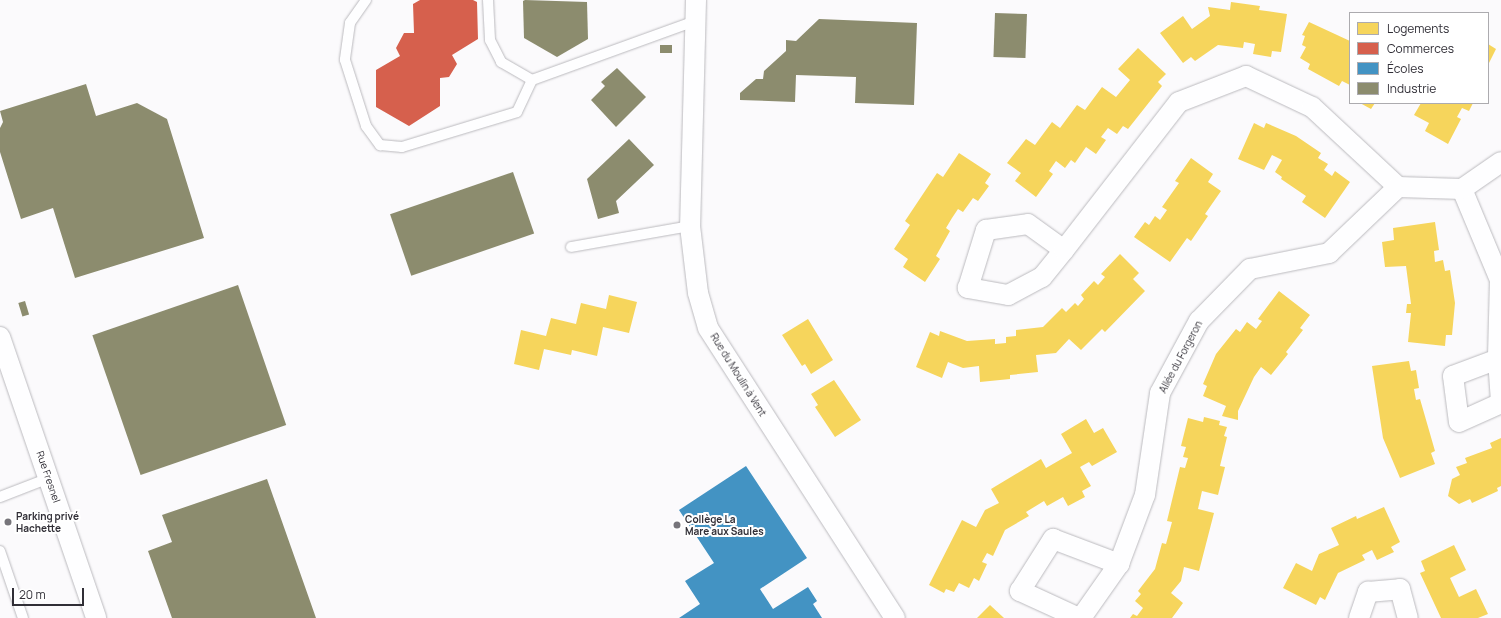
<!DOCTYPE html>
<meta charset="utf-8">
<style>
body{margin:0}
#map{position:relative;width:1501px;height:618px;overflow:hidden;background:#fbfafc;font-family:Manrope,sans-serif}
div>[style]{position:absolute}
[style*='--x']{left:calc(var(--x)*1px);top:calc(var(--y)*1px);width:calc(var(--w)*1px);rotate:calc(var(--a)*1deg)}
.homes>*{inset:0;background:#f6d55c}
.shops>*{inset:0;background:#d6604d}
.schools>*{inset:0;background:#4393c3}
.industry>*{inset:0;background:#8c8c6e;transform-origin:0 0}
.roads{filter:drop-shadow(0 0 1px #bbbabe) drop-shadow(0 0 1px #bbbabe)}
.service>*{height:10px;margin:-5px;padding:0 5px;transform-origin:5px;border-radius:5px;background:#fefeff}
.minor>*{height:20px;margin:-10px;padding:0 10px;transform-origin:10px;border-radius:10px;background:#fefeff}
.dots>*{width:11px;height:11px;translate:-50% -50%;box-sizing:border-box;border:2px solid #fff;border-radius:50%}
span{translate:-50% -50%;white-space:nowrap;text-align:center;line-height:1.15;-webkit-text-stroke:4px #fff;paint-order:stroke}
.street-label{font-size:10px;color:#302e36}
.poi-label{font-size:10px;color:#302e36;font-weight:700}
.left{translate:0 -50%;text-align:left}
.legend{position:absolute;left:1349px;top:12px;width:140px;height:92px;box-sizing:border-box;background:#fff;border:1px solid #acabaf;margin:0;padding:5px 7px;list-style:none;font-size:12px;color:#302e36}
.legend li{display:flex;align-items:center;gap:8px;height:20px}
.legend b{width:20px;border:1px solid #acabaf}
.scale{position:absolute;left:12px;top:588px;width:72px;height:18px;box-sizing:border-box;border:2px solid #302e36;border-top:0;padding-left:5px;font-size:12px;line-height:14px;white-space:nowrap;color:#302e36;-webkit-text-stroke:3px #fff;paint-order:stroke}
</style>
<div id="map">
<div class="homes">
<i style="clip-path:polygon(1231px 2px,1260px 6px,1259px 10px,1287px 14px,1281px 52px,1272px 51px,1271px 57px,1253px 54px,1255px 44px,1244px 42px,1243px 48px,1218px 45px,1195px 61px,1191px 57px,1183px 63px,1160px 33px,1183px 16px,1192px 29px,1210px 16px,1208px 7px,1230px 10px)"></i>
<i style="clip-path:polygon(1309px 22px,1350px 41px,1350px 85px,1342px 81px,1339px 86px,1308px 69px,1310px 64px,1300px 58px,1306px 47px,1302px 45px,1305px 36px,1302px 35px)"></i>
<i style="clip-path:polygon(1488px 44px,1496px 49px,1488px 65px)"></i>
<i style="clip-path:polygon(1138px 48px,1166px 74px,1158px 82px,1162px 86px,1128px 129px,1123px 126px,1117px 134px,1108px 128px,1101px 137px,1106px 140px,1096px 154px,1086px 147px,1075px 163px,1071px 160px,1065px 168px,1056px 161px,1049px 171px,1053px 174px,1036px 197px,1015px 181px,1021px 173px,1007px 163px,1026px 139px,1035px 145px,1052px 122px,1060px 128px,1077px 105px,1085px 110px,1102px 87px,1116px 97px,1130px 80px,1118px 69px)"></i>
<i style="clip-path:polygon(1360px 103px,1375px 103px,1371px 109px)"></i>
<i style="clip-path:polygon(1421px 103px,1473px 103px,1469px 111px,1462px 108px,1457px 117px,1461px 119px,1448px 144px,1425px 131px,1429px 123px,1414px 115px)"></i>
<i style="clip-path:polygon(1254px 123px,1264px 128px,1266px 123px,1296px 136px,1321px 153px,1318px 158px,1328px 164px,1324px 170px,1332px 176px,1335px 171px,1350px 182px,1325px 218px,1302px 202px,1306px 196px,1281px 179px,1282px 177px,1275px 172px,1282px 160px,1272px 155px,1264px 170px,1238px 159px)"></i>
<i style="clip-path:polygon(959px 153px,991px 174px,985px 183px,989px 186px,978px 201px,973px 198px,963px 212px,958px 209px,952px 218px,946px 228px,950px 231px,936px 256px,940px 259px,925px 282px,903px 267px,908px 259px,894px 249px,910px 225px,905px 221px,937px 173px,943px 177px)"></i>
<i style="clip-path:polygon(1191px 158px,1213px 174px,1208px 182px,1221px 191px,1205px 214px,1208px 216px,1191px 241px,1187px 238px,1170px 262px,1134px 237px,1145px 222px,1149px 225px,1155px 216px,1160px 220px,1167px 210px,1162px 207px,1179px 183px,1175px 181px)"></i>
<i style="clip-path:polygon(1435px 222px,1439px 250px,1434px 251px,1435px 262px,1443px 260px,1445px 271px,1450px 270px,1455px 303px,1452px 335px,1446px 335px,1445px 346px,1408px 342px,1411px 313px,1406px 313px,1407px 304px,1411px 304px,1406px 266px,1385px 267px,1382px 242px,1394px 240px,1393px 228px)"></i>
<i style="clip-path:polygon(1120px 254px,1139px 273px,1133px 279px,1145px 291px,1105px 332px,1102px 329px,1081px 350px,1069px 339px,1056px 353px,1036px 355px,1038px 372px,1010px 375px,1010px 379px,980px 382px,979px 366px,963px 368px,948px 362px,942px 378px,916px 367px,930px 332px,939px 336px,940px 331px,967px 341px,995px 339px,995px 344px,1006px 343px,1006px 337px,1016px 336px,1016px 330px,1043px 327px,1062px 308px,1066px 312px,1075px 303px,1078px 306px,1084px 299px,1081px 295px,1094px 281px,1098px 285px,1105px 277px,1101px 274px)"></i>
<i style="clip-path:polygon(1279px 291px,1310px 315px,1300px 328px,1303px 330px,1286px 352px,1288px 354px,1271px 375px,1261px 367px,1254px 377px,1238px 411px,1238px 420px,1222px 416px,1226px 406px,1203px 396px,1207px 386px,1203px 384px,1216px 354px,1236px 329px,1240px 332px,1247px 322px,1256px 329px,1262px 321px,1258px 319px)"></i>
<i style="clip-path:polygon(609px 295px,637px 302px,629px 333px,603px 327px,597px 356px,572px 350px,571px 355px,544px 349px,539px 370px,514px 364px,521px 330px,546px 336px,551px 318px,576px 324px,581px 303px,606px 309px)"></i>
<i style="clip-path:polygon(808px 319px,833px 360px,811px 374px,805px 364px,802px 366px,782px 335px)"></i>
<i style="clip-path:polygon(1409px 361px,1411px 371px,1416px 370px,1419px 388px,1414px 389px,1416px 400px,1420px 399px,1435px 451px,1431px 453px,1435px 464px,1400px 478px,1383px 438px,1372px 366px)"></i>
<i style="clip-path:polygon(834px 380px,861px 420px,835px 437px,815px 407px,818px 405px,811px 394px)"></i>
<i style="clip-path:polygon(1204px 417px,1220px 421px,1219px 425px,1227px 427px,1224px 436px,1227px 437px,1220px 466px,1225px 467px,1218px 495px,1202px 491px,1198px 509px,1214px 513px,1199px 571px,1184px 567px,1181px 581px,1171px 593px,1183px 603px,1172px 618px,1130px 618px,1133px 614px,1137px 616px,1143px 608px,1135px 601px,1141px 594px,1138px 591px,1155px 569px,1162px 543px,1166px 544px,1172px 522px,1167px 521px,1180px 467px,1185px 468px,1188px 458px,1183px 457px,1186px 447px,1181px 446px,1188px 418px,1203px 422px)"></i>
<i style="clip-path:polygon(1086px 419px,1094px 433px,1103px 428px,1117px 452px,1092px 466px,1089px 462px,1080px 467px,1091px 486px,1082px 491px,1085px 497px,1068px 506px,1063px 497px,1047px 506px,1044px 501px,1026px 512px,1029px 516px,1005px 530px,993px 556px,987px 553px,982px 562px,987px 564px,979px 581px,974px 578px,969px 588px,959px 583px,954px 592px,946px 589px,944px 593px,929px 585px,962px 520px,976px 527px,985px 510px,999px 503px,991px 489px,1041px 459px,1046px 468px,1072px 453px,1061px 434px)"></i>
<i style="clip-path:polygon(1501px 438px,1501px 486px,1497px 488px,1498px 491px,1472px 503px,1470px 499px,1459px 504px,1448px 496px,1452px 479px,1460px 475px,1456px 467px,1467px 463px,1465px 458px,1492px 448px,1490px 443px)"></i>
<i style="clip-path:polygon(1384px 507px,1400px 542px,1391px 547px,1394px 552px,1377px 560px,1372px 550px,1362px 555px,1365px 560px,1338px 573px,1325px 600px,1320px 597px,1316px 605px,1283px 588px,1296px 563px,1312px 571px,1319px 554px,1339px 545px,1331px 528px,1356px 516px,1357px 519px)"></i>
<i style="clip-path:polygon(1454px 545px,1466px 570px,1450px 578px,1459px 597px,1476px 589px,1488px 614px,1478px 618px,1441px 618px,1420px 573px,1425px 571px,1421px 561px)"></i>
<i style="clip-path:polygon(990px 605px,1004px 618px,977px 618px)"></i>
</div>
<div class="shops">
<i style="clip-path:polygon(420px 0,473px 0,477px 2px,478px 39px,452px 55px,457px 64px,449px 77px,440px 78px,440px 106px,409px 126px,376px 107px,376px 70px,400px 56px,396px 48px,404px 33px,414px 33px,413px 4px)"></i>
</div>
<div class="schools">
<i style="clip-path:polygon(746px 466px,807px 558px,760px 589px,773px 609px,808px 587px,817px 601px,813px 604px,822px 618px,679px 618px,700px 604px,685px 581px,714px 563px,679px 510px)"></i>
</div>
<div class="industry">
<i style="clip-path:polygon(525px 0,587px 2px,588px 39px,557px 57px,524px 38px,523px 1px)"></i>
<i style="left:995px;top:13px;width:32px;height:44px;rotate:2deg"></i>
<i style="clip-path:polygon(819px 19px,917px 23px,914px 105px,855px 103px,856px 77px,796px 75px,795px 102px,740px 100px,740px 93px,756px 79px,763px 79px,764px 71px,786px 51px,786px 40px,796px 41px)"></i>
<i style="left:660px;top:45px;width:12px;height:8px"></i>
<i style="clip-path:polygon(617px 68px,646px 97px,616px 127px,591px 100px,605px 86px,601px 82px)"></i>
<i style="clip-path:polygon(86px 84px,96px 116px,137px 103px,167px 119px,204px 238px,75px 278px,53px 208px,21px 219px,0 152px,0 128px,3px 122px,0 111px)"></i>
<i style="clip-path:polygon(629px 139px,654px 165px,616px 201px,619px 213px,598px 219px,587px 179px)"></i>
<i style="left:513px;top:172px;width:65px;height:130px;rotate:71deg"></i>
<i style="left:238px;top:285px;width:148px;height:154px;rotate:71deg"></i>
<i style="left:25px;top:301px;width:14px;height:7px;rotate:73deg"></i>
<i style="clip-path:polygon(267px 479px,316px 618px,172px 618px,148px 551px,172px 542px,162px 515px)"></i>
</div>
<div class="roads">
<div class="service">
<i style="--x:366;--y:0;--w:28;--a:125"></i>
<i style="--x:350;--y:23;--w:37;--a:98"></i>
<i style="--x:345;--y:60;--w:69;--a:72.3"></i>
<i style="--x:366;--y:126;--w:24;--a:54"></i>
<i style="--x:380;--y:145;--w:22;--a:5"></i>
<i style="--x:402;--y:147;--w:120;--a:-16.9"></i>
<i style="--x:517;--y:112;--w:35;--a:-65"></i>
<i style="--x:532;--y:80;--w:173;--a:-19.9"></i>
<i style="--x:488;--y:0;--w:40;--a:87.1"></i>
<i style="--x:490;--y:40;--w:25;--a:63"></i>
<i style="--x:501;--y:62;--w:36;--a:30"></i>
<i style="--x:571;--y:247;--w:121;--a:-10"></i>
<i style="--x:0;--y:497;--w:53;--a:-21.2"></i>
<i style="--x:0;--y:551;--w:71;--a:71.1"></i>
</div>
<div class="minor">
<i style="--x:696;--y:0;--w:226;--a:91.5"></i>
<i style="--x:690;--y:226;--w:67;--a:83.2"></i>
<i style="--x:698;--y:293;--w:36;--a:74"></i>
<i style="--x:708;--y:328;--w:345;--a:57.2"></i>
<i style="--x:1462;--y:189;--w:99;--a:67.3"></i>
<i style="--x:1500;--y:280;--w:79;--a:91.5"></i>
<i style="--x:1498;--y:359;--w:39;--a:86"></i>
<i style="--x:1064;--y:250;--w:35;--a:129"></i>
<i style="--x:1042;--y:277;--w:38;--a:152"></i>
<i style="--x:1008;--y:295;--w:41;--a:-170.1"></i>
<i style="--x:968;--y:288;--w:61;--a:-72.8"></i>
<i style="--x:986;--y:230;--w:42;--a:-8.1"></i>
<i style="--x:1028;--y:224;--w:44;--a:35.8"></i>
<i style="--x:1064;--y:250;--w:187;--a:-52.2"></i>
<i style="--x:1179;--y:102;--w:72;--a:-21.2"></i>
<i style="--x:1246;--y:76;--w:73;--a:25.2"></i>
<i style="--x:1312;--y:107;--w:117;--a:42.9"></i>
<i style="--x:0;--y:337;--w:297;--a:71.1"></i>
<i style="--x:1498;--y:359;--w:48;--a:159.3"></i>
<i style="--x:1453;--y:376;--w:46;--a:82.6"></i>
<i style="--x:1459;--y:422;--w:46;--a:-24.3"></i>
<i style="--x:1079;--y:618;--w:65;--a:-155.4"></i>
<i style="--x:1020;--y:591;--w:62;--a:-57.6"></i>
<i style="--x:1053;--y:539;--w:71;--a:20.7"></i>
<i style="--x:1081;--y:618;--w:66;--a:-54.9"></i>
<i style="--x:1119;--y:564;--w:74;--a:-69.4"></i>
<i style="--x:1145;--y:495;--w:103;--a:-81.6"></i>
<i style="--x:1160;--y:393;--w:82;--a:-61.6"></i>
<i style="--x:1199;--y:321;--w:73;--a:-45.6"></i>
<i style="--x:1250;--y:269;--w:81;--a:-11.4"></i>
<i style="--x:1329;--y:253;--w:95;--a:-43.7"></i>
<i style="--x:1398;--y:187;--w:64;--a:1.8"></i>
<i style="--x:1462;--y:189;--w:47;--a:-34.7"></i>
<i style="--x:1359;--y:618;--w:28;--a:-71"></i>
<i style="--x:1368;--y:592;--w:32;--a:-5"></i>
<i style="--x:1400;--y:589;--w:30;--a:75"></i>
</div>
</div>
<div class="dots">
<i style="left:8px;top:522px;background:#77757b"></i>
<i style="left:677px;top:525px;background:#77757b"></i>
</div>
<div class="street-label">
<span style="left:1181px;top:357px;rotate:-62deg">Allée du Forgeron</span>
<span style="left:738px;top:375px;rotate:58deg">Rue du Moulin à Vent</span>
<span style="left:48px;top:477px;rotate:71deg">Rue Fresnel</span>
</div>
<div class="poi-label">
<span class="left" style="left:16px;top:522px">Parking privé<br>Hachette</span>
<span class="left" style="left:685px;top:525px">Collège La<br>Mare aux Saules</span>
</div>
<ul class="legend">
<li><b style="height:11px;background:#f6d55c"></b>Logements</li>
<li><b style="height:11px;background:#d6604d"></b>Commerces</li>
<li><b style="height:11px;background:#4393c3"></b>Écoles</li>
<li><b style="height:11px;background:#8c8c6e"></b>Industrie</li>
</ul>
<div class="scale">20 m</div>
</div>
